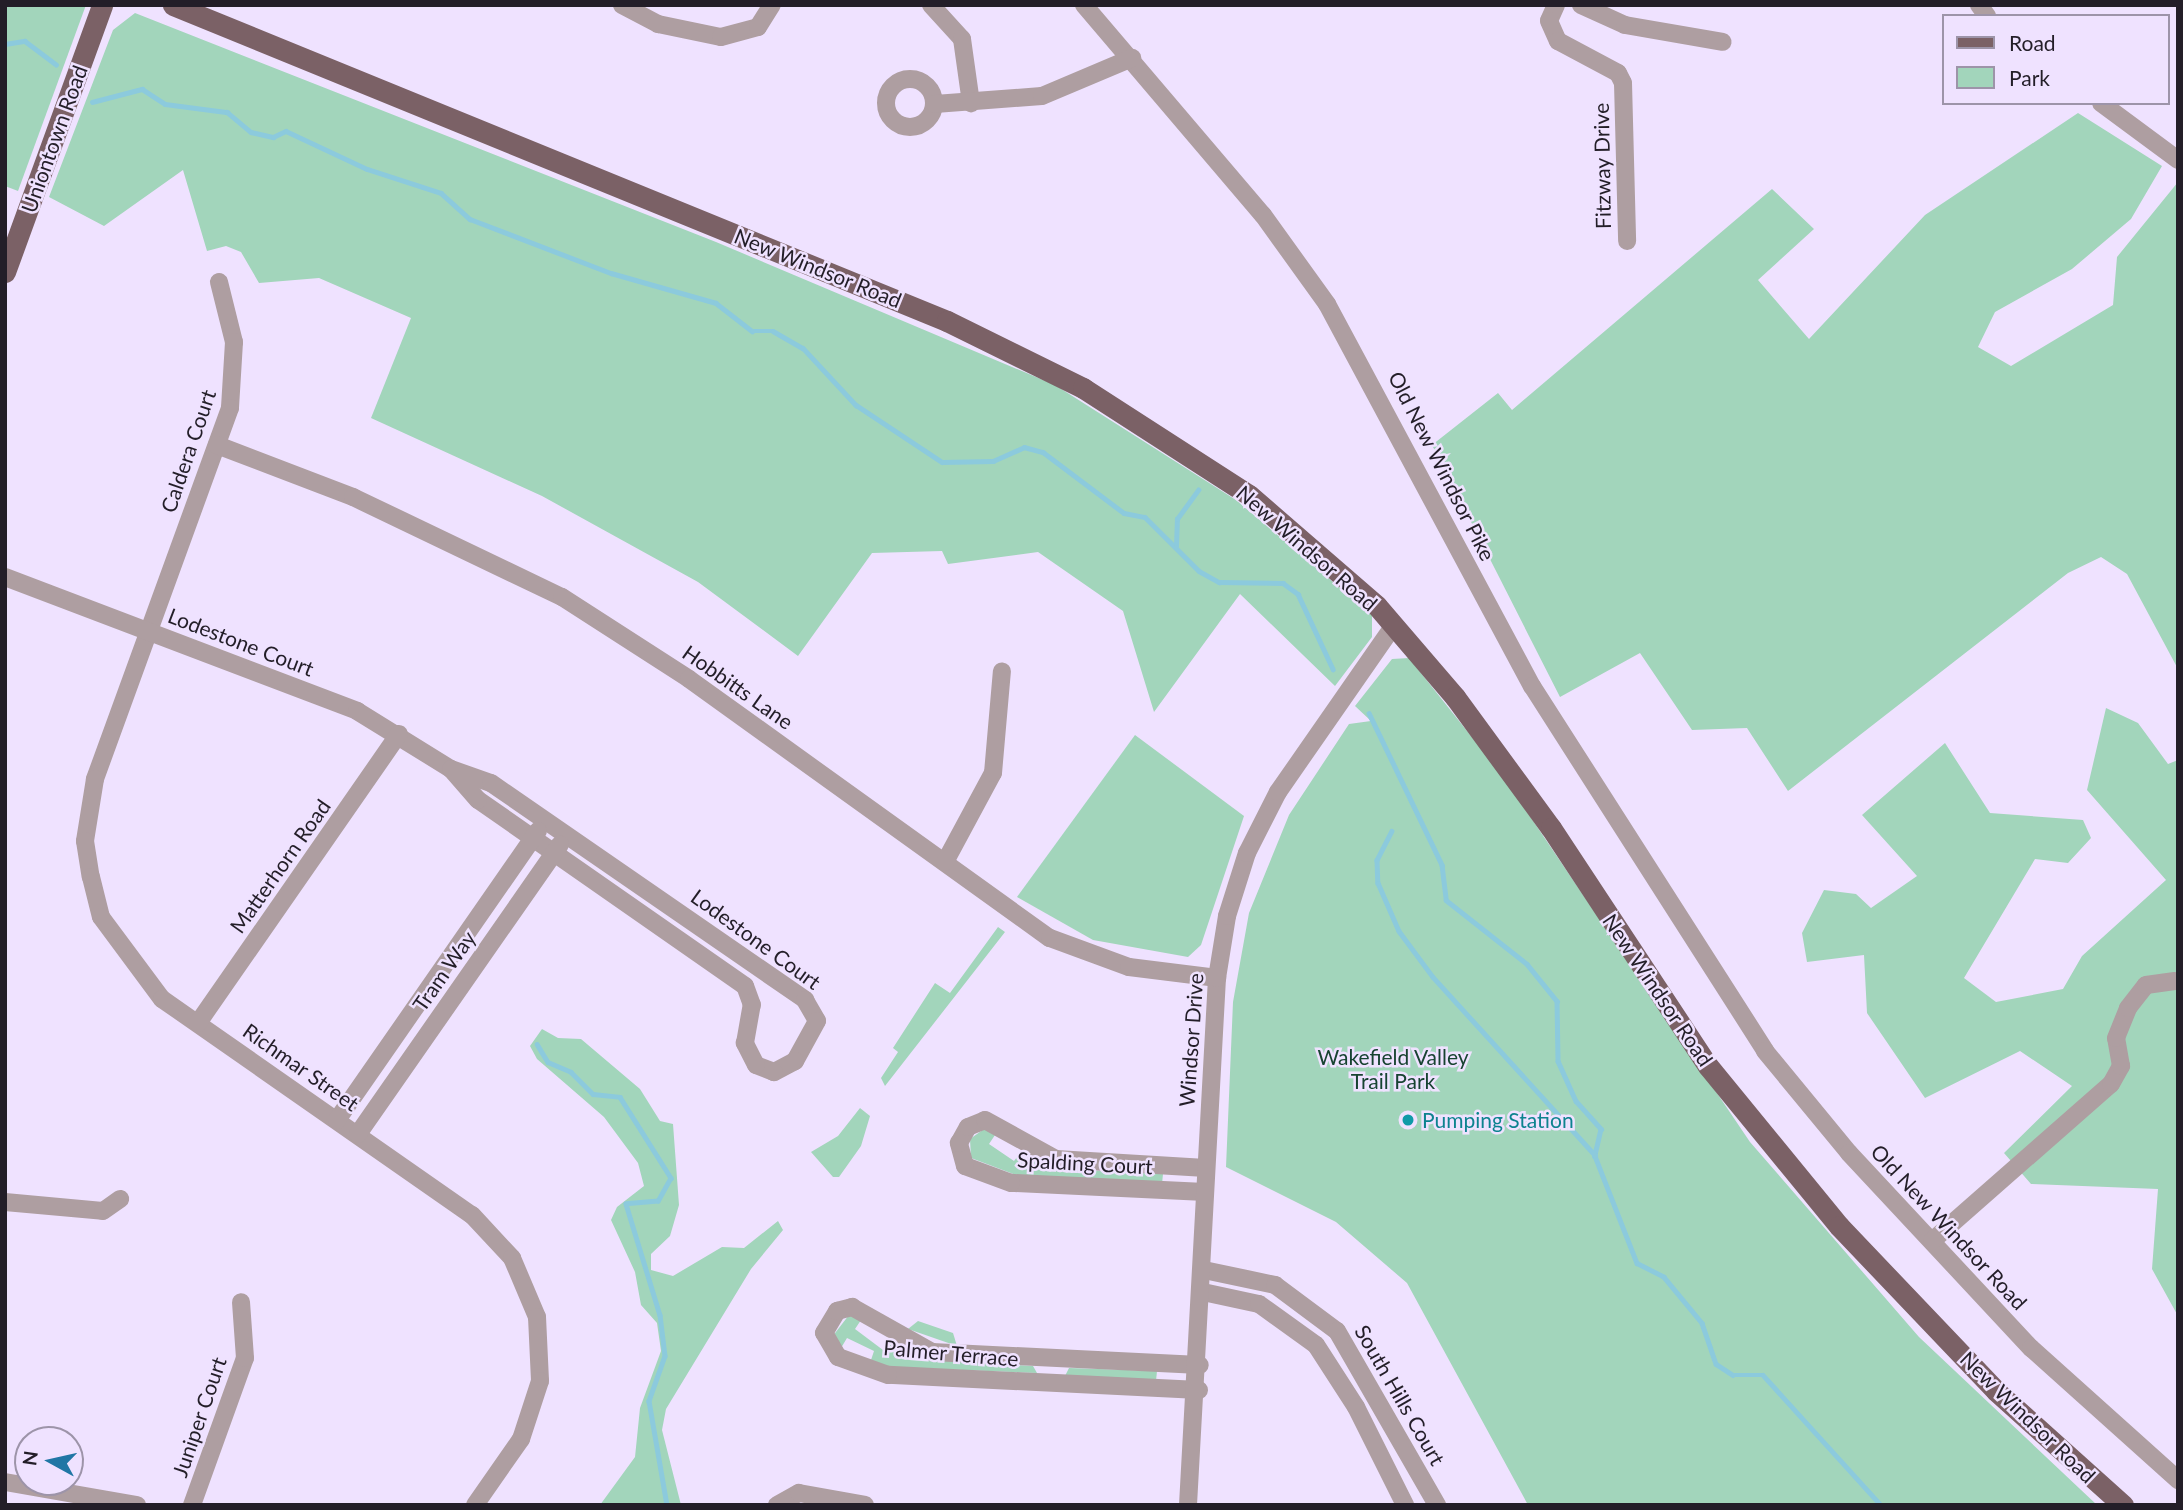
<!DOCTYPE html>
<style>
body{margin:0}
#map{position:relative;width:2183px;height:1510px;overflow:hidden;background:#efe2ff;font-family:Lato,sans-serif}
div>[style]{position:absolute}
[style*='--x']{left:calc(var(--x)*1px);top:calc(var(--y)*1px);width:calc(var(--w)*1px);rotate:calc(var(--a)*1deg)}
.green>*{inset:0;background:#a2d5bb}
.stream>*{height:4.5px;margin:-2.25px;padding:0 2.25px;transform-origin:2.25px;border-radius:2.25px;background:#8ccadd}
.minor>*{height:18px;margin:-9px;padding:0 9px;transform-origin:9px;border-radius:9px;background:#ae9ea1}
.minor>.ring{margin:-9px;padding:0;box-sizing:content-box;background:none;border:18px solid #ae9ea1;border-radius:50%}
.major>*{height:21px;margin:-10.5px;padding:0 10.5px;transform-origin:10.5px;border-radius:10.5px;background:#7b6166}
.dots>*{width:19px;height:19px;translate:-50% -50%;box-sizing:border-box;border:4px solid #efe2ff;border-radius:50%}
span{translate:-50% -50%;white-space:nowrap;text-align:center;line-height:1.15;-webkit-text-stroke:5px #efe2ff;paint-order:stroke}
.street-label{font-size:21px;color:#231e28}
.park-label{font-size:21px;color:#174331}
.culture-label{font-size:21px;color:#0d838f}
.left{translate:0 -50%;text-align:left}
.frame{position:absolute;inset:0;border:7px solid #231e28;pointer-events:none}
.legend{position:absolute;left:1942px;top:14px;width:228px;height:91px;box-sizing:border-box;background:#efe2ff;border:2px solid #9d94a9;margin:0;padding:9px 12px;list-style:none;font-size:21px;color:#231e28}
.legend li{display:flex;align-items:center;gap:14px;height:35px}
.legend b{width:35px;border:2px solid #9d94a9}
.north{position:absolute;left:14px;top:1426px;width:70px;height:70px;box-sizing:border-box;background:#efe2ff;border:2px solid #9d94a9;border-radius:50%;rotate:278deg;font-size:19px;font-weight:700;line-height:28px;text-align:center;color:#231e28}
.north::after{content:'';display:block;margin:auto;width:24px;height:32px;background:#2076a5;clip-path:polygon(50% 0,100% 100%,50% 72%,0 100%)}
</style>
<div id="map">
<div class="green">
<i style="clip-path:polygon(5px 5px,86px 5px,18px 191px,5px 186px)"></i>
<i style="clip-path:polygon(135px 13px,716px 242px,1055px 385px,1236px 500px,1372px 615px,1372px 637px,1335px 686px,1240px 594px,1154px 712px,1123px 611px,1038px 552px,948px 564px,942px 551px,872px 553px,798px 656px,698px 582px,542px 496px,371px 418px,411px 318px,319px 278px,259px 283px,241px 252px,226px 246px,207px 251px,183px 170px,104px 226px,49px 197px,113px 30px)"></i>
<i style="clip-path:polygon(2078px 113px,2162px 166px,2131px 219px,2072px 269px,1995px 312px,1978px 347px,2011px 366px,2113px 305px,2117px 257px,2178px 182px,2178px 669px,2127px 574px,2101px 557px,2068px 573px,1788px 791px,1747px 728px,1692px 730px,1640px 653px,1560px 697px,1432px 445px,1498px 393px,1512px 410px,1772px 189px,1814px 229px,1758px 280px,1809px 339px,1925px 215px)"></i>
<i style="clip-path:polygon(1409px 658px,1502px 775px,1750px 1142px,1919px 1337px,2097px 1505px,1528px 1505px,1407px 1283px,1336px 1222px,1226px 1167px,1233px 1002px,1249px 913px,1289px 815px,1349px 724px,1371px 721px,1355px 706px,1392px 659px)"></i>
<i style="clip-path:polygon(2106px 708px,2138px 723px,2168px 764px,2178px 760px,2178px 1316px,2152px 1269px,2158px 1189px,2031px 1184px,2004px 1153px,2072px 1086px,2020px 1051px,1925px 1098px,1867px 1013px,1864px 955px,1807px 962px,1802px 933px,1824px 890px,1856px 894px,1871px 908px,1917px 876px,1862px 815px,1945px 743px,1990px 813px,2083px 820px,2091px 838px,2068px 863px,2035px 859px,1964px 978px,1996px 1002px,2063px 989px,2082px 956px,2166px 880px,2087px 790px)"></i>
<i style="clip-path:polygon(1135px 735px,1244px 816px,1201px 945px,1188px 957px,1093px 940px,1017px 897px)"></i>
<i style="clip-path:polygon(998px 927px,1005px 932px,885px 1086px,881px 1078px,898px 1052px,893px 1048px,935px 983px,950px 993px)"></i>
<i style="clip-path:polygon(542px 1029px,558px 1038px,581px 1039px,640px 1089px,660px 1121px,673px 1124px,679px 1205px,670px 1236px,651px 1254px,651px 1270px,673px 1276px,722px 1247px,744px 1248px,778px 1221px,783px 1230px,751px 1269px,666px 1409px,662px 1430px,681px 1505px,600px 1505px,635px 1457px,640px 1408px,661px 1351px,657px 1323px,641px 1305px,635px 1272px,611px 1220px,617px 1207px,644px 1186px,638px 1163px,604px 1117px,537px 1059px,530px 1046px)"></i>
<i style="clip-path:polygon(860px 1108px,870px 1116px,861px 1146px,839px 1177px,833px 1177px,811px 1152px,838px 1136px)"></i>
<i style="clip-path:polygon(984px 1129px,995px 1135px,989px 1144px,1014px 1161px,1021px 1152px,1063px 1169px,1163px 1174px,1162px 1184px,1021px 1177px,971px 1158px,970px 1139px)"></i>
<i style="clip-path:polygon(849px 1315px,861px 1320px,855px 1329px,883px 1350px,891px 1342px,931px 1360px,1033px 1366px,1037px 1373px,890px 1367px,871px 1360px,874px 1351px,847px 1338px,841px 1348px,832px 1337px)"></i>
<i style="clip-path:polygon(918px 1321px,953px 1333px,957px 1346px,908px 1329px)"></i>
<i style="clip-path:polygon(1069px 1368px,1157px 1371px,1156px 1381px,1065px 1376px)"></i>
</div>
<div class="stream">
<i style="--x:5;--y:44;--w:20;--a:-9"></i>
<i style="--x:25;--y:41;--w:39;--a:37"></i>
<i style="--x:92;--y:102;--w:52;--a:-14.6"></i>
<i style="--x:142;--y:89;--w:27;--a:33"></i>
<i style="--x:165;--y:104;--w:63;--a:7.4"></i>
<i style="--x:227;--y:112;--w:31;--a:40"></i>
<i style="--x:251;--y:132;--w:23;--a:13"></i>
<i style="--x:273;--y:137;--w:14;--a:-25"></i>
<i style="--x:286;--y:131;--w:89;--a:25.1"></i>
<i style="--x:367;--y:169;--w:78;--a:18"></i>
<i style="--x:441;--y:193;--w:39;--a:42"></i>
<i style="--x:470;--y:219;--w:151;--a:21"></i>
<i style="--x:611;--y:273;--w:109;--a:15.9"></i>
<i style="--x:716;--y:303;--w:46;--a:37.9"></i>
<i style="--x:752;--y:331;--w:21;--a:0"></i>
<i style="--x:773;--y:331;--w:34;--a:30"></i>
<i style="--x:803;--y:348;--w:78;--a:47.1"></i>
<i style="--x:856;--y:405;--w:103;--a:33.5"></i>
<i style="--x:942;--y:462;--w:51;--a:-1.1"></i>
<i style="--x:993;--y:461;--w:34;--a:-24"></i>
<i style="--x:1024;--y:447;--w:20;--a:15"></i>
<i style="--x:1043;--y:452;--w:101;--a:37"></i>
<i style="--x:1124;--y:513;--w:21;--a:11"></i>
<i style="--x:1145;--y:517;--w:76;--a:45"></i>
<i style="--x:1199;--y:571;--w:23;--a:29"></i>
<i style="--x:1219;--y:582;--w:64;--a:0.9"></i>
<i style="--x:1283;--y:583;--w:19;--a:36"></i>
<i style="--x:1298;--y:594;--w:83;--a:65"></i>
<i style="--x:1176;--y:546;--w:27;--a:-88"></i>
<i style="--x:1177;--y:519;--w:36;--a:-54"></i>
<i style="--x:1369;--y:713;--w:169;--a:64.3"></i>
<i style="--x:1442;--y:865;--w:35;--a:83"></i>
<i style="--x:1446;--y:900;--w:103;--a:38.3"></i>
<i style="--x:1527;--y:964;--w:48;--a:51"></i>
<i style="--x:1557;--y:1001;--w:60;--a:89"></i>
<i style="--x:1558;--y:1061;--w:44;--a:65.8"></i>
<i style="--x:1576;--y:1101;--w:38;--a:48"></i>
<i style="--x:1601;--y:1129;--w:28;--a:103"></i>
<i style="--x:1595;--y:1156;--w:115;--a:68.6"></i>
<i style="--x:1637;--y:1263;--w:30;--a:27"></i>
<i style="--x:1664;--y:1277;--w:60;--a:50.4"></i>
<i style="--x:1702;--y:1323;--w:43;--a:71.1"></i>
<i style="--x:1716;--y:1364;--w:20;--a:33"></i>
<i style="--x:1733;--y:1375;--w:30;--a:0"></i>
<i style="--x:1763;--y:1375;--w:176;--a:47.8"></i>
<i style="--x:1392;--y:831;--w:33;--a:117"></i>
<i style="--x:1377;--y:860;--w:23;--a:88"></i>
<i style="--x:1378;--y:883;--w:52;--a:66.4"></i>
<i style="--x:1399;--y:931;--w:57;--a:53.5"></i>
<i style="--x:1433;--y:977;--w:241;--a:47.7"></i>
<i style="--x:537;--y:1044;--w:21;--a:59"></i>
<i style="--x:548;--y:1062;--w:25;--a:23"></i>
<i style="--x:571;--y:1072;--w:31;--a:45"></i>
<i style="--x:593;--y:1094;--w:27;--a:6"></i>
<i style="--x:620;--y:1097;--w:96;--a:57.8"></i>
<i style="--x:671;--y:1178;--w:26;--a:119"></i>
<i style="--x:658;--y:1201;--w:32;--a:175"></i>
<i style="--x:626;--y:1204;--w:116;--a:73"></i>
<i style="--x:660;--y:1315;--w:41;--a:83"></i>
<i style="--x:665;--y:1356;--w:48;--a:109.6"></i>
<i style="--x:649;--y:1401;--w:106;--a:80.2"></i>
</div>
<div class="minor">
<i style="--x:622;--y:5;--w:41;--a:27.8"></i>
<i style="--x:658;--y:24;--w:64;--a:11.7"></i>
<i style="--x:721;--y:37;--w:38;--a:-15"></i>
<i style="--x:758;--y:27;--w:26;--a:-58"></i>
<i style="--x:931;--y:5;--w:46;--a:47.6"></i>
<i style="--x:962;--y:39;--w:65;--a:82"></i>
<i style="--x:1084;--y:5;--w:276;--a:49.6"></i>
<i style="--x:1263;--y:215;--w:110;--a:54.3"></i>
<i style="--x:1327;--y:304;--w:434;--a:61.8"></i>
<i style="--x:1532;--y:686;--w:433;--a:57.4"></i>
<i style="--x:1765;--y:1051;--w:132;--a:50.5"></i>
<i style="--x:1849;--y:1153;--w:267;--a:47"></i>
<i style="--x:2031;--y:1348;--w:198;--a:41.9"></i>
<i style="--x:1556;--y:5;--w:17;--a:114"></i>
<i style="--x:1549;--y:21;--w:22;--a:66"></i>
<i style="--x:1558;--y:41;--w:68;--a:28.1"></i>
<i style="--x:1618;--y:73;--w:11;--a:63"></i>
<i style="--x:1623;--y:83;--w:158;--a:88.5"></i>
<i style="--x:1581;--y:5;--w:48;--a:24.4"></i>
<i style="--x:1625;--y:25;--w:99;--a:9.8"></i>
<i style="--x:1979;--y:5;--w:14;--a:54"></i>
<i class="ring" style="left:886px;top:79px;width:30px;height:30px"></i>
<i style="--x:2101;--y:103;--w:96;--a:36.5"></i>
<i style="--x:935;--y:104;--w:107;--a:-4.3"></i>
<i style="--x:1042;--y:96;--w:98;--a:-22.9"></i>
<i style="--x:219;--y:282;--w:62;--a:76"></i>
<i style="--x:234;--y:342;--w:66;--a:93.5"></i>
<i style="--x:230;--y:408;--w:395;--a:110"></i>
<i style="--x:95;--y:779;--w:63;--a:99.2"></i>
<i style="--x:85;--y:841;--w:36;--a:81"></i>
<i style="--x:91;--y:877;--w:41;--a:76"></i>
<i style="--x:101;--y:917;--w:102;--a:53.4"></i>
<i style="--x:162;--y:999;--w:378;--a:34.9"></i>
<i style="--x:472;--y:1215;--w:59;--a:47.1"></i>
<i style="--x:512;--y:1258;--w:64;--a:67"></i>
<i style="--x:537;--y:1317;--w:64;--a:87.3"></i>
<i style="--x:540;--y:1381;--w:61;--a:108.1"></i>
<i style="--x:521;--y:1439;--w:80;--a:124.9"></i>
<i style="--x:217;--y:445;--w:146;--a:20.9"></i>
<i style="--x:353;--y:497;--w:232;--a:25.6"></i>
<i style="--x:562;--y:597;--w:151;--a:32.8"></i>
<i style="--x:689;--y:679;--w:444;--a:35.7"></i>
<i style="--x:1050;--y:938;--w:84;--a:20.2"></i>
<i style="--x:1129;--y:967;--w:89;--a:7.1"></i>
<i style="--x:5;--y:577;--w:377;--a:20.8"></i>
<i style="--x:357;--y:711;--w:110;--a:31.7"></i>
<i style="--x:451;--y:769;--w:42;--a:19.3"></i>
<i style="--x:491;--y:783;--w:382;--a:34.6"></i>
<i style="--x:805;--y:1000;--w:24;--a:60"></i>
<i style="--x:817;--y:1021;--w:46;--a:118.8"></i>
<i style="--x:795;--y:1061;--w:24;--a:152"></i>
<i style="--x:774;--y:1072;--w:19;--a:-159"></i>
<i style="--x:756;--y:1065;--w:25;--a:-117"></i>
<i style="--x:745;--y:1043;--w:39;--a:-80"></i>
<i style="--x:752;--y:1005;--w:20;--a:-110"></i>
<i style="--x:745;--y:986;--w:325;--a:-145.1"></i>
<i style="--x:478;--y:800;--w:41;--a:-131.1"></i>
<i style="--x:945;--y:862;--w:101;--a:-61.7"></i>
<i style="--x:993;--y:773;--w:102;--a:-85"></i>
<i style="--x:198;--y:1023;--w:352;--a:-55.2"></i>
<i style="--x:337;--y:1120;--w:352;--a:-55.2"></i>
<i style="--x:358;--y:1134;--w:353;--a:-55.1"></i>
<i style="--x:1205;--y:1192;--w:194;--a:-177.3"></i>
<i style="--x:1011;--y:1183;--w:49;--a:-159.7"></i>
<i style="--x:965;--y:1166;--w:24;--a:-105"></i>
<i style="--x:959;--y:1143;--w:18;--a:-61"></i>
<i style="--x:968;--y:1127;--w:18;--a:-22"></i>
<i style="--x:985;--y:1120;--w:81;--a:28.8"></i>
<i style="--x:1056;--y:1159;--w:150;--a:3.4"></i>
<i style="--x:5;--y:1202;--w:98;--a:5.2"></i>
<i style="--x:103;--y:1211;--w:21;--a:-35"></i>
<i style="--x:1932;--y:1241;--w:238;--a:-41.3"></i>
<i style="--x:2111;--y:1084;--w:21;--a:-61"></i>
<i style="--x:2121;--y:1066;--w:28;--a:-100"></i>
<i style="--x:2116;--y:1038;--w:32;--a:-68"></i>
<i style="--x:2128;--y:1008;--w:29;--a:-52"></i>
<i style="--x:2146;--y:985;--w:29;--a:-8"></i>
<i style="--x:1204;--y:1270;--w:73;--a:11.9"></i>
<i style="--x:1275;--y:1285;--w:77;--a:36.6"></i>
<i style="--x:1337;--y:1331;--w:201;--a:60.1"></i>
<i style="--x:1203;--y:1292;--w:57;--a:12.1"></i>
<i style="--x:1259;--y:1304;--w:70;--a:35.7"></i>
<i style="--x:1316;--y:1345;--w:74;--a:57.2"></i>
<i style="--x:1356;--y:1407;--w:110;--a:63.4"></i>
<i style="--x:1199;--y:1390;--w:311;--a:-177.2"></i>
<i style="--x:888;--y:1375;--w:53;--a:-160.2"></i>
<i style="--x:838;--y:1357;--w:28;--a:-120"></i>
<i style="--x:824;--y:1333;--w:26;--a:-59"></i>
<i style="--x:837;--y:1311;--w:16;--a:-15"></i>
<i style="--x:852;--y:1307;--w:92;--a:29.4"></i>
<i style="--x:932;--y:1352;--w:268;--a:2.8"></i>
<i style="--x:5;--y:1482;--w:134;--a:9.9"></i>
<i style="--x:192;--y:1505;--w:156;--a:-70.2"></i>
<i style="--x:245;--y:1358;--w:56;--a:-94.1"></i>
<i style="--x:777;--y:1505;--w:25;--a:-29"></i>
<i style="--x:799;--y:1493;--w:67;--a:10.3"></i>
<i style="--x:1188;--y:1505;--w:528;--a:-86.85"></i>
<i style="--x:1217;--y:978;--w:63;--a:-80.8"></i>
<i style="--x:1227;--y:916;--w:66;--a:-72.4"></i>
<i style="--x:1247;--y:853;--w:68;--a:-63.1"></i>
<i style="--x:1278;--y:792;--w:203;--a:-55.2"></i>
</div>
<div class="major">
<i style="--x:173;--y:5;--w:836;--a:22.21"></i>
<i style="--x:947;--y:321;--w:152;--a:26.2"></i>
<i style="--x:1083;--y:388;--w:197;--a:32.8"></i>
<i style="--x:1249;--y:495;--w:169;--a:40.9"></i>
<i style="--x:1377;--y:606;--w:120;--a:49.4"></i>
<i style="--x:1455;--y:697;--w:162;--a:53.8"></i>
<i style="--x:1551;--y:828;--w:285;--a:56.6"></i>
<i style="--x:1708;--y:1066;--w:207;--a:50.7"></i>
<i style="--x:1839;--y:1226;--w:228;--a:46.4"></i>
<i style="--x:1996;--y:1391;--w:171;--a:41.9"></i>
<i style="--x:5;--y:272;--w:284;--a:-70"></i>
</div>
<div class="dots">
<i style="left:1408px;top:1120px;background:#0f9aa8"></i>
</div>
<div class="street-label">
<span style="left:54px;top:139px;rotate:-70deg">Uniontown Road</span>
<span style="left:1602px;top:166px;rotate:-91deg">Fitzway Drive</span>
<span style="left:818px;top:268px;rotate:22deg">New Windsor Road</span>
<span style="left:188px;top:451px;rotate:-71deg">Caldera Court</span>
<span style="left:1442px;top:466px;rotate:63deg">Old New Windsor Pike</span>
<span style="left:1307px;top:548px;rotate:41deg">New Windsor Road</span>
<span style="left:241px;top:642px;rotate:21deg">Lodestone Court</span>
<span style="left:738px;top:687px;rotate:35deg">Hobbitts Lane</span>
<span style="left:280px;top:866px;rotate:-55deg">Matterhorn Road</span>
<span style="left:756px;top:939px;rotate:36deg">Lodestone Court</span>
<span style="left:444px;top:971px;rotate:-55deg">Tram Way</span>
<span style="left:1658px;top:990px;rotate:56deg">New Windsor Road</span>
<span style="left:1191px;top:1040px;rotate:-86deg">Windsor Drive</span>
<span style="left:301px;top:1067px;rotate:35deg">Richmar Street</span>
<span style="left:1085px;top:1163px;rotate:3deg">Spalding Court</span>
<span style="left:1949px;top:1227px;rotate:47deg">Old New Windsor Road</span>
<span style="left:951px;top:1353px;rotate:5deg">Palmer Terrace</span>
<span style="left:1400px;top:1395px;rotate:60deg">South Hills Court</span>
<span style="left:199px;top:1417px;rotate:-71deg">Juniper Court</span>
<span style="left:2028px;top:1417px;rotate:44deg">New Windsor Road</span>
</div>
<div class="park-label">
<span style="left:1393px;top:1069px">Wakefield Valley<br>Trail Park</span>
</div>
<div class="culture-label">
<span class="left" style="left:1422px;top:1120px">Pumping Station</span>
</div>
<div class="frame"></div>
<ul class="legend">
<li><b style="height:9px;background:#7b6166"></b>Road</li>
<li><b style="height:19px;background:#a2d5bb"></b>Park</li>
</ul>
<div class="north">N</div>
</div>
